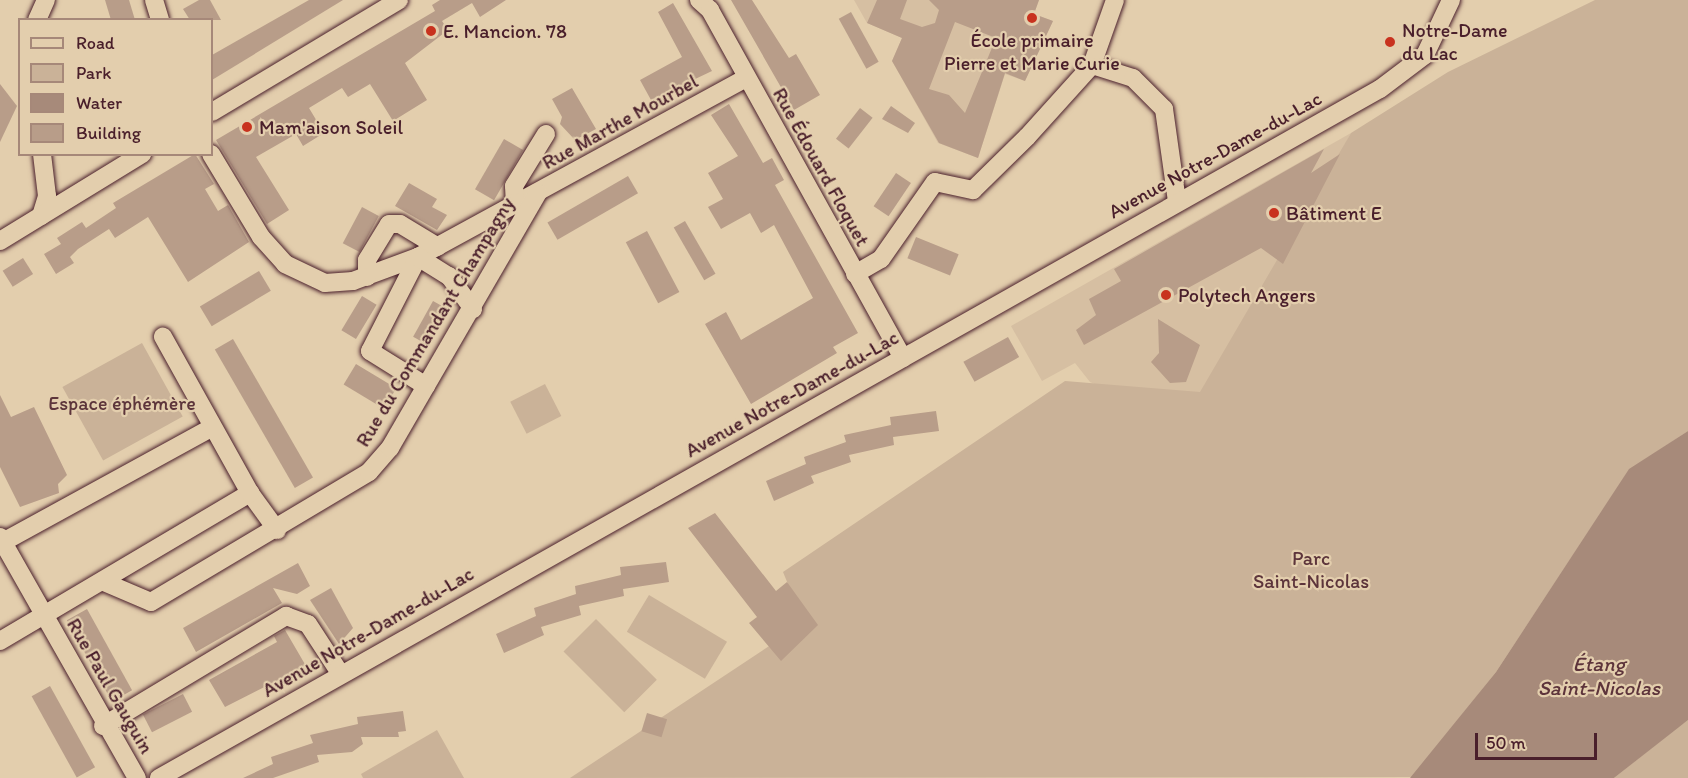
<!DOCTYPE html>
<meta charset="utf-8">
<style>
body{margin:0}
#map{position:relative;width:1688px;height:778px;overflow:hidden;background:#e3cead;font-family:Itim,sans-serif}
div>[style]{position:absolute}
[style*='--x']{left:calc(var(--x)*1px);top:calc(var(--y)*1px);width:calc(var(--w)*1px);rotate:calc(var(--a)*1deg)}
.built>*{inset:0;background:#d6bfa2}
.green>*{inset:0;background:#cab298;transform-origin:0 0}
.water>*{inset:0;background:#a78a7a}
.building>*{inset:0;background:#b89d89;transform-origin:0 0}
.roads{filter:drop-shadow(0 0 2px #4a1f2b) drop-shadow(0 0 2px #4a1f2b)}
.minor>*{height:18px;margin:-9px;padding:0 9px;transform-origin:9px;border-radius:9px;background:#e3cead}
.dots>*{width:16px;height:16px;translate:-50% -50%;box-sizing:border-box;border:3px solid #e3cead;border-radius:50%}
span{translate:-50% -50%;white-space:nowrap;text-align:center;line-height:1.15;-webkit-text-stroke:4.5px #e3cead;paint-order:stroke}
.poi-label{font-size:20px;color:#4a1f2b}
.left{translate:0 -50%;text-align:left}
.street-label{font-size:20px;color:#4a1f2b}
.park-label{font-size:20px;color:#5d353b}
.water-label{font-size:21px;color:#5d343b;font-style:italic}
.legend{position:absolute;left:18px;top:18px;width:195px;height:138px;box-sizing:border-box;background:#e3cead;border:2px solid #a68879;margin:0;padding:8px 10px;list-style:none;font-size:18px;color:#4a1f2b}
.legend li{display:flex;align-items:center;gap:12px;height:30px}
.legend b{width:30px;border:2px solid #a68879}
.scale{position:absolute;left:1475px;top:733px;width:122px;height:27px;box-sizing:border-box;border:3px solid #4a1f2b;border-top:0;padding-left:8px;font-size:18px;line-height:21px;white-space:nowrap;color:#4a1f2b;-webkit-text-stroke:4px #e3cead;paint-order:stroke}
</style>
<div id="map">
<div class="built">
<i style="clip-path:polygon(854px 0,1039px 0,1034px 14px,1053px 21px,1025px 81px,1005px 74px,978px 158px,938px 143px,892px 61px,902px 38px,867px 23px)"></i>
<i style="clip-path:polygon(1351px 133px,1194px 428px,1090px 382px,1075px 363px,1042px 381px,1011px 326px)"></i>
</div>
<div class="green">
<i style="clip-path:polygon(1595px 0,1688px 0,1688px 431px,1629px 470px,1496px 672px,1412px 777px,570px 778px,804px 623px,783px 572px,1065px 381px,1200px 392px,1351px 133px,1448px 72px)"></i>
<i style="left:142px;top:343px;width:84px;height:91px;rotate:61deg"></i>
<i style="left:545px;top:384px;width:36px;height:39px;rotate:63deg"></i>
<i style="left:649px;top:595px;width:91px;height:43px;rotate:31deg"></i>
<i style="left:596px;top:619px;width:86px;height:46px;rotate:45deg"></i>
<i style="clip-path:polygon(1688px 720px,1688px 778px,1614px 778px,1674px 730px)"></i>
<i style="clip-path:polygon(437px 730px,464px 778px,363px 778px,361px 774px)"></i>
</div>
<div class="water">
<i style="clip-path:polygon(1688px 431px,1688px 720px,1614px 778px,1410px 778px,1496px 672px,1629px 469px)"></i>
</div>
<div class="building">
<i style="clip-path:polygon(105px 0,129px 0,135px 20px,111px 20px)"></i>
<i style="clip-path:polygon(199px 0,210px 0,221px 20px,190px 20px,183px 9px)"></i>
<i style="clip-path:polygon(309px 0,343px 0,212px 80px,212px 55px)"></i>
<i style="clip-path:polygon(440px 0,506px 0,480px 17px,472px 3px,442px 21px,448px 30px,405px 63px,427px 100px,393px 121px,370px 84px,348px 97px,342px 88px,309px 108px,324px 133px,303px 146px,296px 134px,256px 157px,289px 210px,267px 224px,216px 140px,435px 11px,432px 5px)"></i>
<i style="clip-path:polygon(731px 0,752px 0,789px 58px,796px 54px,820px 95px,794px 110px)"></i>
<i style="clip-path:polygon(evenodd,877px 0,907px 0,900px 19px,922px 27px,935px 23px,939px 10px,929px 0,1039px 0,1034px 14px,1053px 21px,1025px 81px,1005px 73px,978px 158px,939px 143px,892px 61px,902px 38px,867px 23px,877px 0,955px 22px,996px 38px,965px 113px,949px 95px,929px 89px,955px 22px)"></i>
<i style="clip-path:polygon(673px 3px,712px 71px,651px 100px,640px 80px,682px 57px,658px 12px)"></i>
<i style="left:851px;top:12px;width:57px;height:14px;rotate:61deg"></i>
<i style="clip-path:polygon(0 84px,17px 106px,0 142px)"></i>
<i style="clip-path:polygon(572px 88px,596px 129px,575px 140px,560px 124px,562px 117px,552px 99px)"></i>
<i style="clip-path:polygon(729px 104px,763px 163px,772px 158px,784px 180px,775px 185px,858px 333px,833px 347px,837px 353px,751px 404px,705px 324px,726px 312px,741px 340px,813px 298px,774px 225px,761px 233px,750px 213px,721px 229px,708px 207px,723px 199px,708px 173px,738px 156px,711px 115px)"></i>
<i style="clip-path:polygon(891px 106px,915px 123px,908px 133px,882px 119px)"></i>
<i style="left:860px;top:108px;width:16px;height:39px;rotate:38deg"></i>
<i style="left:504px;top:139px;width:22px;height:58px;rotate:30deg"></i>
<i style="clip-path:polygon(1324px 149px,1311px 173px,1340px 154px,1283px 264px,1261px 248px,1084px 345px,1076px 330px,1096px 315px,1089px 299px,1121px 281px,1114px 269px)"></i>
<i style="clip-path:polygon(195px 154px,214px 184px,205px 189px,218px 211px,228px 205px,249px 242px,188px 282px,148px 217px,115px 238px,109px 229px,78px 249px,70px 257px,74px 263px,56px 274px,44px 254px,61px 244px,57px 238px,82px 222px,86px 228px,116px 208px,113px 203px)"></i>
<i style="left:896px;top:173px;width:18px;height:40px;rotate:34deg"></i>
<i style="left:628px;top:176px;width:20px;height:93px;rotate:60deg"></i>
<i style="clip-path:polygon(409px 183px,437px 199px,432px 207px,447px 215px,437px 230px,395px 206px)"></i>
<i style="left:362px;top:207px;width:19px;height:41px;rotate:28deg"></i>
<i style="left:685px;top:221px;width:61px;height:13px;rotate:60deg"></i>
<i style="left:647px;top:231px;width:69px;height:24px;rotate:62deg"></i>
<i style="left:916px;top:237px;width:46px;height:23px;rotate:22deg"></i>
<i style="left:23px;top:258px;width:19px;height:24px;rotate:58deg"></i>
<i style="left:259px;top:271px;width:23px;height:69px;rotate:59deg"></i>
<i style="left:362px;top:296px;width:17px;height:40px;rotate:31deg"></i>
<i style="left:433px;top:301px;width:18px;height:41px;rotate:29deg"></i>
<i style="clip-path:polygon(1158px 319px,1200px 345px,1186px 382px,1170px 383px,1151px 362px,1159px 353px)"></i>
<i style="left:1008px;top:337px;width:23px;height:51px;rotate:61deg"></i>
<i style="left:233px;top:339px;width:160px;height:21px;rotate:60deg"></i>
<i style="left:356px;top:364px;width:47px;height:24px;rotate:31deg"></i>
<i style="clip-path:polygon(0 395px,11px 417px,34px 407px,67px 475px,58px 484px,59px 493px,20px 507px,0 467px)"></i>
<i style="clip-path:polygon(936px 411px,939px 431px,893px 437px,894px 445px,849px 455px,851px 462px,811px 476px,814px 483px,774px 501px,766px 481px,806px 464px,804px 457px,846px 442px,844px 435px,891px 425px,890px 417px)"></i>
<i style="clip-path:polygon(715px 513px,776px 591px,787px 582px,818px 625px,781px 661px,749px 623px,757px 617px,688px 528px)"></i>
<i style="clip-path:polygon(666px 562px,669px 582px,623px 589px,624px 596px,579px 606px,581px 615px,541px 627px,544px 635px,504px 653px,496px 634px,536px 616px,534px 608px,576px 594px,575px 586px,621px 575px,620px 567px)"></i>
<i style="clip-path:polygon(298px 563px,310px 586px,297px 594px,273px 588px,282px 603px,196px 652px,183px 628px)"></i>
<i style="clip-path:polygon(331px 588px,353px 628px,339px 644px,310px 600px)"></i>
<i style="left:87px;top:609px;width:93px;height:23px;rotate:61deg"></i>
<i style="clip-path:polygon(285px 630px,306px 666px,225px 707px,209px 680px,277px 642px,274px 636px)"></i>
<i style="left:50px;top:686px;width:93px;height:21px;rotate:61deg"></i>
<i style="left:183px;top:694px;width:20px;height:45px;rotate:63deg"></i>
<i style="clip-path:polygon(403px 711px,406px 731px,398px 732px,399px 737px,361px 737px,363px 744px,352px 752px,317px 755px,319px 762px,273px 778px,243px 778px,273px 764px,271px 757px,313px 743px,310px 735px,358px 724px,357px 717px)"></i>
<i style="left:647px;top:713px;width:21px;height:19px;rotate:17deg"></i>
</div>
<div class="roads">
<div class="minor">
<i style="--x:154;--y:0;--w:21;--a:73"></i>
<i style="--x:699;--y:0;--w:15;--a:42"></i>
<i style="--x:710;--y:10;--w:398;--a:61"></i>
<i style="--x:37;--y:20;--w:22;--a:-66"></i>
<i style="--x:1092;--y:65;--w:43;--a:17.6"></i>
<i style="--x:1133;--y:78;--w:44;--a:45"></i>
<i style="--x:1164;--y:109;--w:94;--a:82"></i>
<i style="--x:212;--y:112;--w:218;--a:-30.9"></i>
<i style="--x:211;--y:154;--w:97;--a:58.9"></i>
<i style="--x:261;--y:237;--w:36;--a:48"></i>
<i style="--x:285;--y:264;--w:44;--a:25.4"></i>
<i style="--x:325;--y:283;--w:28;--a:-4"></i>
<i style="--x:353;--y:281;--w:69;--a:-20.3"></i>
<i style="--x:418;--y:257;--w:374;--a:-28.6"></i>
<i style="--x:515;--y:205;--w:19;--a:-93"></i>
<i style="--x:514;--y:186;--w:61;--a:-58.4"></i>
<i style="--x:41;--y:216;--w:21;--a:-73"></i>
<i style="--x:47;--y:196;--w:42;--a:-96.8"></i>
<i style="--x:0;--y:241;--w:167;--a:-31.5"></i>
<i style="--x:855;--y:274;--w:30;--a:-30"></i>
<i style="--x:881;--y:259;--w:94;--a:-55"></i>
<i style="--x:935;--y:182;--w:39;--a:12"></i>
<i style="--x:973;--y:190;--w:76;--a:-44.5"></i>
<i style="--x:1027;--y:137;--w:97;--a:-47.9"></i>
<i style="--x:1092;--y:65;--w:69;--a:-70.5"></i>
<i style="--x:367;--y:277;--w:17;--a:-90"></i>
<i style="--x:367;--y:260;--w:42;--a:-58.6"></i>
<i style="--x:389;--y:224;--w:11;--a:0"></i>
<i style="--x:400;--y:224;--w:44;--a:31.2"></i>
<i style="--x:426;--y:386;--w:66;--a:-148"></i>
<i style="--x:370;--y:351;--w:106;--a:-62.9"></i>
<i style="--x:418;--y:257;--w:36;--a:32"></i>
<i style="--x:449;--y:276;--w:41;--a:54"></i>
<i style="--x:250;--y:493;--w:46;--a:53.9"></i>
<i style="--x:0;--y:537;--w:277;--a:60.4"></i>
<i style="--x:3;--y:542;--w:239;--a:-28.7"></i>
<i style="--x:104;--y:582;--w:51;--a:23.1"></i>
<i style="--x:151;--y:602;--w:254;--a:-30.8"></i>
<i style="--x:369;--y:472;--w:32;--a:-49"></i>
<i style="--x:390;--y:448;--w:295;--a:-59.9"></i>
<i style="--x:0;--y:641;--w:291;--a:-30.6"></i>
<i style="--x:250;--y:493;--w:179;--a:-119.1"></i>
<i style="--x:103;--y:726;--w:214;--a:-31"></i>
<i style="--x:286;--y:616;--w:23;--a:20"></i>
<i style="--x:308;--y:624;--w:59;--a:56.9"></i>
<i style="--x:159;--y:778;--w:1402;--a:-29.44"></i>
<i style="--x:1380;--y:89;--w:56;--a:-37.1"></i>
<i style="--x:1425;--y:55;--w:61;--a:-64.7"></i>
</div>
</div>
<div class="dots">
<i style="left:1032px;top:18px;background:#c8321e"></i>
<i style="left:431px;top:31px;background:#c8321e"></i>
<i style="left:1390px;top:42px;background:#c8321e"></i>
<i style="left:247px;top:127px;background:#c8321e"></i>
<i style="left:1274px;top:213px;background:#c8321e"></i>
<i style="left:1166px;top:295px;background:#c8321e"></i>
</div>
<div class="poi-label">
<span class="left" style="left:443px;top:31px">E. Mancion. 78</span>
<span class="left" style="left:1402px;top:42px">Notre-Dame<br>du Lac</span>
<span style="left:1032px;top:52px">École primaire<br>Pierre et Marie Curie</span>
<span class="left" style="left:259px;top:127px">Mam'aison Soleil</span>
<span class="left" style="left:1286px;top:213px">Bâtiment E</span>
<span class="left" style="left:1178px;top:295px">Polytech Angers</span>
</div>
<div class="street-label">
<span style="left:620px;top:122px;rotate:-29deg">Rue Marthe Mourbel</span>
<span style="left:1215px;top:155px;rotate:-29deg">Avenue Notre-Dame-du-Lac</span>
<span style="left:821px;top:167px;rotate:61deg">Rue Édouard Floquet</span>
<span style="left:435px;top:322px;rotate:-59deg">Rue du Commandant Champagny</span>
<span style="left:792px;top:394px;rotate:-29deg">Avenue Notre-Dame-du-Lac</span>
<span style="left:368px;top:632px;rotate:-30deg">Avenue Notre-Dame-du-Lac</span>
<span style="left:110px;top:686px;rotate:60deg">Rue Paul Gauguin</span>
</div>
<div class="park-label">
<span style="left:122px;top:403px">Espace éphémère</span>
<span style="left:1311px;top:570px">Parc<br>Saint-Nicolas</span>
</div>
<div class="water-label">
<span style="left:1599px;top:676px">Étang<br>Saint-Nicolas</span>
</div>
<ul class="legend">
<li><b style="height:8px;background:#e3cead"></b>Road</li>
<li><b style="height:16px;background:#cab298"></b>Park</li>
<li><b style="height:16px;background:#a78a7a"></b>Water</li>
<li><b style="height:16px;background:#b89d89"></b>Building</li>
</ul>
<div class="scale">50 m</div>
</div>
